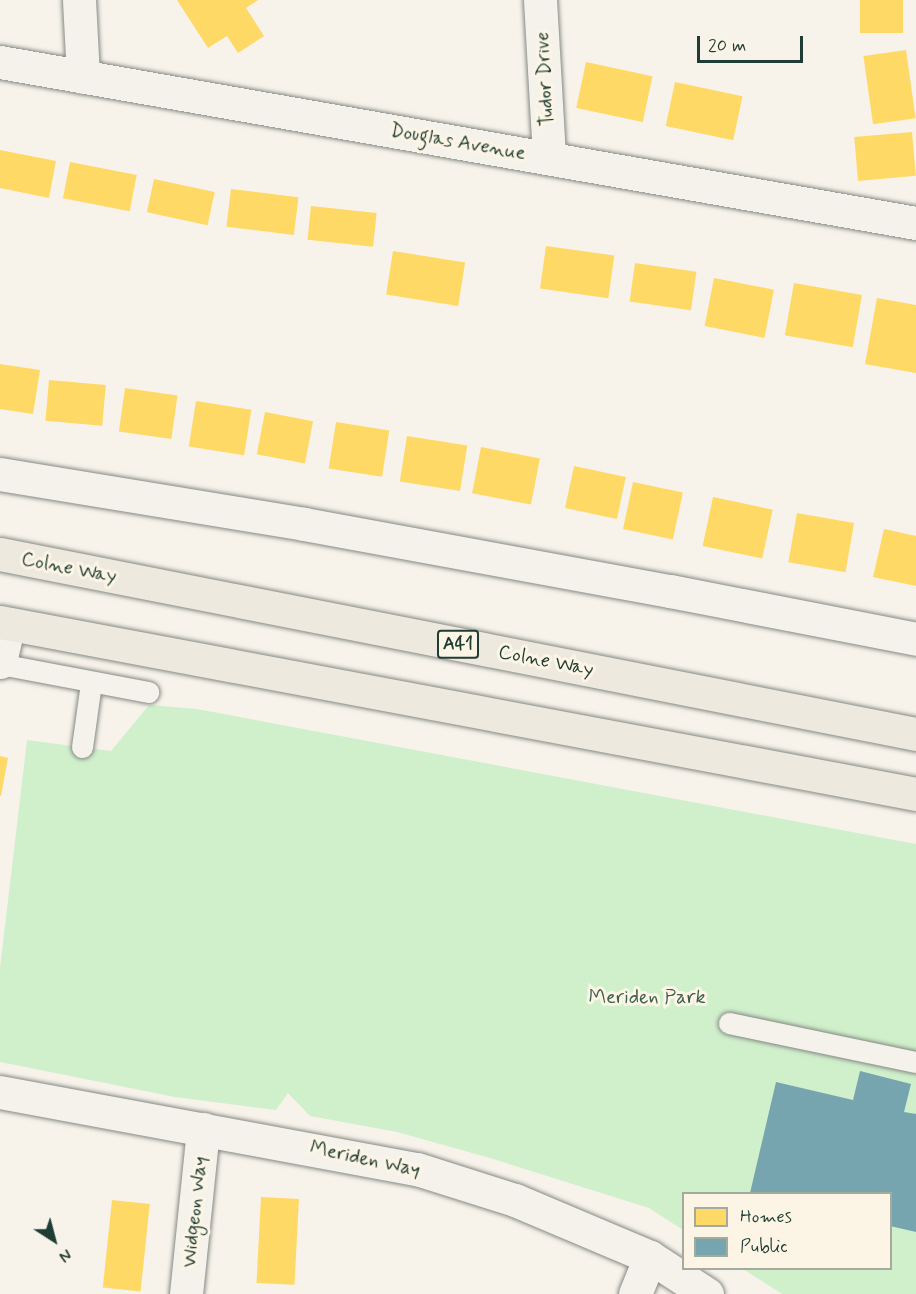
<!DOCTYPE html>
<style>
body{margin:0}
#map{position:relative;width:916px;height:1294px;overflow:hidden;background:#f7f3ea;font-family:Mynerve,sans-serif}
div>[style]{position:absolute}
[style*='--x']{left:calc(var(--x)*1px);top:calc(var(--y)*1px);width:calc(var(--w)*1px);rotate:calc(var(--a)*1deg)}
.green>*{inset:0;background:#d0f0cb}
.homes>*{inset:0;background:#ffd966;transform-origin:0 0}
.public>*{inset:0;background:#76a5af}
.roads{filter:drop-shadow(0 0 2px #868984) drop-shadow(0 0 2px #868984)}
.lane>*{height:21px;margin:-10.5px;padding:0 10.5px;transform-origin:10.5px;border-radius:10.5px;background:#f5f2ec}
.street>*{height:33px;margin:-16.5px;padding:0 16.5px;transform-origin:16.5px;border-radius:16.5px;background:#f5f2ec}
.highway>*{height:33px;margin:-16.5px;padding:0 16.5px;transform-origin:16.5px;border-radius:16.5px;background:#eee9df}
span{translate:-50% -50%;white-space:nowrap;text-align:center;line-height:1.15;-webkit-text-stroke:6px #fcf5e5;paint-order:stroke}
.shield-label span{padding:2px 4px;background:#fcf5e5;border:2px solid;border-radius:4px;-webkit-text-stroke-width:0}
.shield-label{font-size:18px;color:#1f3d34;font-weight:700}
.street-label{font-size:20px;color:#1f3d34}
.park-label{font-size:20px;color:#3c604d}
.legend{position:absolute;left:682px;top:1192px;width:210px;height:78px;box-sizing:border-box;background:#fcf5e5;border:2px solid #a4ab9e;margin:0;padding:8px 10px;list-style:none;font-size:18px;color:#1f3d34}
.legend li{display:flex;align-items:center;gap:12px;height:30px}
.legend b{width:30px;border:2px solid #a4ab9e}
.north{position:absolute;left:24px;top:1210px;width:60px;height:60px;-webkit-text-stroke:4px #fcf5e5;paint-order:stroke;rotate:144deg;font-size:16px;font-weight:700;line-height:24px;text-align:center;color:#1f3d34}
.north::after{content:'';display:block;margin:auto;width:21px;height:27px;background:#1f3d34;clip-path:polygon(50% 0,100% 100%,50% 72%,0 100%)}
.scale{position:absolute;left:697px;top:36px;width:106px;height:27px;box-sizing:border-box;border:3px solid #1f3d34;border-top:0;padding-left:8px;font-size:18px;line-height:21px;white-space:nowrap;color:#1f3d34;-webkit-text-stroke:4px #fcf5e5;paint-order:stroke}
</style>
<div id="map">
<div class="green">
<i style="clip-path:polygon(149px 705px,197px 709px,916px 844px,916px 1294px,782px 1294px,743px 1269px,890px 1268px,890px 1194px,684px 1194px,683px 1230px,649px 1208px,490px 1158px,397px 1132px,310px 1116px,288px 1093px,276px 1110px,175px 1097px,0 1062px,0 968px,27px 740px,111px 751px)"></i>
</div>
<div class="homes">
<i style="clip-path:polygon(177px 0,258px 0,246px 8px,264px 36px,238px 53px,227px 36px,208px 48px)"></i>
<i style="left:860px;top:0;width:43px;height:33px"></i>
<i style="left:906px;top:50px;width:69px;height:43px;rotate:82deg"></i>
<i style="left:586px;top:62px;width:68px;height:47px;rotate:12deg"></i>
<i style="left:675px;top:82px;width:69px;height:45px;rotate:12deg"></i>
<i style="left:912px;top:132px;width:44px;height:58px;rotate:85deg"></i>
<i style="clip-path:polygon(0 150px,56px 161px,49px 198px,0 188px)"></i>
<i style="left:70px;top:162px;width:68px;height:37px;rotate:11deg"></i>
<i style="left:154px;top:179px;width:62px;height:34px;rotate:12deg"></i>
<i style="left:231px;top:189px;width:68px;height:38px;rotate:7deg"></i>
<i style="left:311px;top:206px;width:66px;height:34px;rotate:6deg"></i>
<i style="left:546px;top:246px;width:69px;height:43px;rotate:8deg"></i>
<i style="left:393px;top:251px;width:73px;height:44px;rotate:9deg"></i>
<i style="left:635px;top:263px;width:62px;height:39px;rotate:8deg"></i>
<i style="left:714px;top:278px;width:61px;height:49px;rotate:11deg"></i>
<i style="left:794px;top:283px;width:69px;height:53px;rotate:10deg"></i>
<i style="clip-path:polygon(877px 298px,916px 305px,916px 373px,865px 364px)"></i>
<i style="clip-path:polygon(0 364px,40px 370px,33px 414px,0 409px)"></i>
<i style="left:49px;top:380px;width:57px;height:41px;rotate:5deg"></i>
<i style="left:125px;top:388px;width:53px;height:44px;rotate:8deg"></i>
<i style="left:196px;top:401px;width:56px;height:46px;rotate:9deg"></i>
<i style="left:265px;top:412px;width:49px;height:43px;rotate:11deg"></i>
<i style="left:336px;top:422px;width:54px;height:47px;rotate:9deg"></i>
<i style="left:407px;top:436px;width:61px;height:46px;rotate:9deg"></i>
<i style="left:481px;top:447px;width:60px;height:47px;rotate:11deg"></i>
<i style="left:574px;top:466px;width:53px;height:43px;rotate:12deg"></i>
<i style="left:633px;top:482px;width:51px;height:48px;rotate:12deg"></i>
<i style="left:713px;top:497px;width:61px;height:50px;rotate:12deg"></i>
<i style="left:797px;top:513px;width:58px;height:50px;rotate:10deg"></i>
<i style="clip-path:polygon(884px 529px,916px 536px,916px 586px,873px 577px)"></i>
<i style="clip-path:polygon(0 756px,8px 758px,1px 796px,0 796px)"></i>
<i style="left:261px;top:1197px;width:38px;height:86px;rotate:3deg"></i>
<i style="left:112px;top:1200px;width:38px;height:88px;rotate:6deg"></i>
</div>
<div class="public">
<i style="clip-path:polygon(860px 1071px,911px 1084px,904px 1112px,916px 1114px,916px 1232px,890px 1226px,890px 1194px,750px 1193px,776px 1082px,853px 1100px)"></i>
</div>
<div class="roads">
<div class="lane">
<i style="--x:0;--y:664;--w:151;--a:10.7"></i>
<i style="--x:82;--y:747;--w:65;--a:-82"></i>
<i style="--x:729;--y:1023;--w:191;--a:11.8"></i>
</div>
<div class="street">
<i style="--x:79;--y:0;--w:77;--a:87"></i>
<i style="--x:540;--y:0;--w:158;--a:86.7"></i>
<i style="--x:0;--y:62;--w:930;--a:9.97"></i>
<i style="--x:0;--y:474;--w:308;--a:9.3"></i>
<i style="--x:304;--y:524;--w:372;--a:10.4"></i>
<i style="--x:670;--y:591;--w:251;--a:11"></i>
<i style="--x:0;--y:662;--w:39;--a:-77"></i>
<i style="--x:0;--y:1092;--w:424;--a:10.5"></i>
<i style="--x:417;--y:1169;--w:103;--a:17.6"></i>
<i style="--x:515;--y:1200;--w:147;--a:22.9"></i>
<i style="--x:650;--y:1257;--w:68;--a:33"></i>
<i style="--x:186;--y:1294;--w:166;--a:-84.1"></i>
<i style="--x:635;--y:1294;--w:40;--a:-68"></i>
</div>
<div class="highway">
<i style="--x:0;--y:554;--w:934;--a:11.12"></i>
<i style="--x:0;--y:622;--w:932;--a:10.63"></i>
</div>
</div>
<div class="shield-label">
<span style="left:458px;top:644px">A41</span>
</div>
<div class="street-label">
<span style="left:545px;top:79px;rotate:-93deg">Tudor Drive</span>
<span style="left:458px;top:142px;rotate:10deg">Douglas Avenue</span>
<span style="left:69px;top:568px;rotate:11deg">Colne Way</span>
<span style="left:546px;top:661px;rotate:11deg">Colne Way</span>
<span style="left:365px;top:1159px;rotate:12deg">Meriden Way</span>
<span style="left:195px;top:1212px;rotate:-84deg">Widgeon Way</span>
</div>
<div class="park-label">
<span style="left:647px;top:997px">Meriden Park</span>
</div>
<ul class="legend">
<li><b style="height:16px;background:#ffd966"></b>Homes</li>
<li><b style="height:16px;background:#76a5af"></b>Public</li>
</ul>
<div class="north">N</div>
<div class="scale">20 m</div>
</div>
